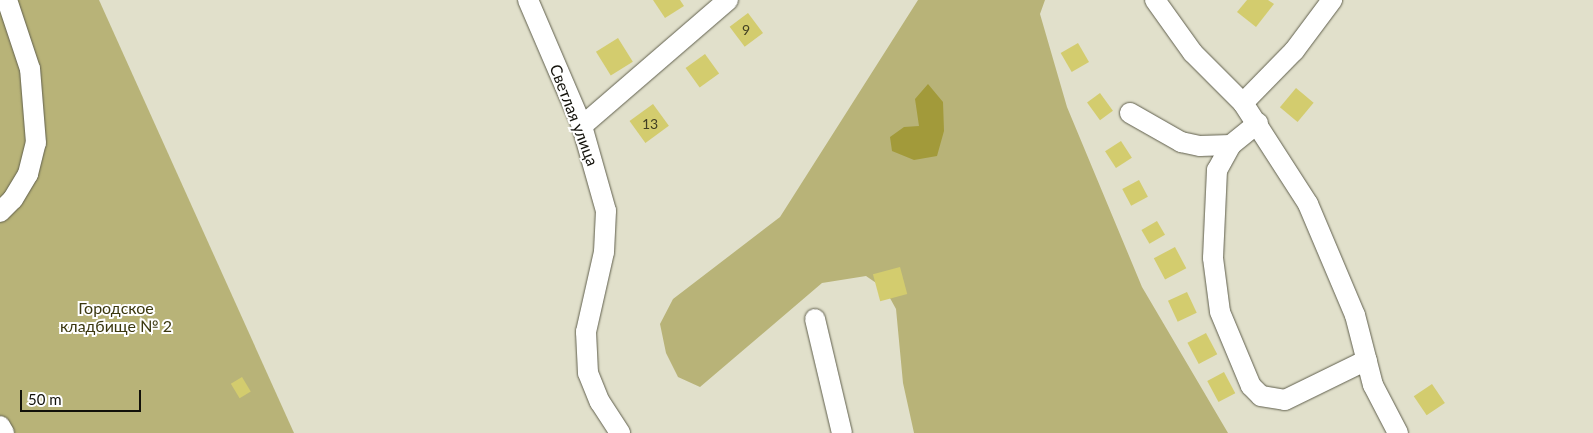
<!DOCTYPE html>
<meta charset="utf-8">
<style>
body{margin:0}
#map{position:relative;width:1593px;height:433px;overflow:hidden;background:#e1e0cb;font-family:Lato,sans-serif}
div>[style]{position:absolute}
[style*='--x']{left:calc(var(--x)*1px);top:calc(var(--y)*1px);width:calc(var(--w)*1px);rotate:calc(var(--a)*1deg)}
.green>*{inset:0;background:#b8b378}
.water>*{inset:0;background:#a29a3a}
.building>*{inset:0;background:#d3cc6e;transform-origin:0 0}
.roads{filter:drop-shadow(0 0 1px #605f4d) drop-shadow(0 0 1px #605f4d)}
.minor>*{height:20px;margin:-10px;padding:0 10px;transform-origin:10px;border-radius:10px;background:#fff}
span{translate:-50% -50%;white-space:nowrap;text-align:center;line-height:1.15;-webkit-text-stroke:4px #fff;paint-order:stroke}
.number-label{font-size:14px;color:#424023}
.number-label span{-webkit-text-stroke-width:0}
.street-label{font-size:16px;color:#12110a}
.park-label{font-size:16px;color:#3b380f}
.scale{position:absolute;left:20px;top:390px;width:121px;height:22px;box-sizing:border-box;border:2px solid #12110a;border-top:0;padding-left:6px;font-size:15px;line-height:18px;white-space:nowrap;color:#12110a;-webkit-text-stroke:4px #fff;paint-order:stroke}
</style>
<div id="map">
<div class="green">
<i style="clip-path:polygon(0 0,99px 0,294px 433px,0 433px)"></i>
<i style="clip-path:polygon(918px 0,1045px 0,1040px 14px,1067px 107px,1142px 287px,1228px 433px,914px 433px,903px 383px,896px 309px,885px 289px,866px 276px,822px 283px,700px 387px,678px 377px,666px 353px,660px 324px,673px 299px,780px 217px)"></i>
</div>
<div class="water">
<i style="clip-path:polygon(928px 84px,943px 102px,944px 131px,937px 156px,914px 160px,892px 151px,890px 137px,904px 127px,919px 126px,915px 99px)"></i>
</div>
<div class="building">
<i style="clip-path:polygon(653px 0,680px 0,684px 6px,665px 18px)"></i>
<i style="clip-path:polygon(1247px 0,1268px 0,1274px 4px,1256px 27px,1237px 12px)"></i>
<i style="left:748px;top:13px;width:25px;height:23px;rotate:53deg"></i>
<i style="left:618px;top:38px;width:28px;height:26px;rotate:58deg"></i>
<i style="left:1078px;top:43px;width:22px;height:20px;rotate:60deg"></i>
<i style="left:705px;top:54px;width:24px;height:24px;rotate:54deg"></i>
<i style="left:1296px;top:88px;width:23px;height:25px;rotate:40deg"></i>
<i style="left:1100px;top:93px;width:22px;height:16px;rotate:54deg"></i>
<i style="left:653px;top:104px;width:27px;height:29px;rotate:54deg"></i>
<i style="left:1121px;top:141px;width:20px;height:19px;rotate:57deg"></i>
<i style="left:1139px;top:180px;width:19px;height:19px;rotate:62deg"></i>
<i style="left:1157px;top:221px;width:16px;height:18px;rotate:60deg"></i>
<i style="left:1175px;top:247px;width:24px;height:24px;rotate:62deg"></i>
<i style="left:900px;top:267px;width:28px;height:28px;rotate:75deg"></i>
<i style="left:1187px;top:292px;width:23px;height:21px;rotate:65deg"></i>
<i style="left:1206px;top:333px;width:24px;height:21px;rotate:62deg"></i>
<i style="left:1224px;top:372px;width:24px;height:19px;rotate:62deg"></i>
<i style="left:242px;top:377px;width:17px;height:13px;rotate:59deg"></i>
<i style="left:1432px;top:384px;width:23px;height:22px;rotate:56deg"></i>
</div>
<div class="roads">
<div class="minor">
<i style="--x:528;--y:0;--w:137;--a:66.8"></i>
<i style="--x:582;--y:126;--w:88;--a:74.2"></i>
<i style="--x:606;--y:211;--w:41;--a:92.8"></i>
<i style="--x:604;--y:252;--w:82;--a:102.7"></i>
<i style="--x:586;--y:332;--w:41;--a:87.2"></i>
<i style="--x:588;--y:373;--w:31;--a:68"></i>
<i style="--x:600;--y:402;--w:37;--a:57"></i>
<i style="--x:1155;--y:0;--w:65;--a:54.4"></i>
<i style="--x:1193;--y:53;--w:71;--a:45"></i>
<i style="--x:1243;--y:103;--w:120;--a:57.2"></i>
<i style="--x:1308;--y:204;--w:121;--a:67.1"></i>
<i style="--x:1355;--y:315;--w:72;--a:75.6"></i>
<i style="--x:1373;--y:385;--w:54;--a:62.5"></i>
<i style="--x:1243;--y:103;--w:73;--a:-45.6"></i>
<i style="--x:1294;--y:51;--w:64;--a:-53.3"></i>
<i style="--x:1130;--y:113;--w:59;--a:29.6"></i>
<i style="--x:1181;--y:142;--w:19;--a:12"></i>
<i style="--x:1200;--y:146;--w:31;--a:-2"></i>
<i style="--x:1258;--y:123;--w:35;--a:141"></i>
<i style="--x:1231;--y:145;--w:29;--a:119"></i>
<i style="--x:1217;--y:170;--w:88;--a:92.6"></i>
<i style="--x:1213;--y:258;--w:54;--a:82.6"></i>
<i style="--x:1220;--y:312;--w:80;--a:67.3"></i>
<i style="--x:1251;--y:386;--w:14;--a:45"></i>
<i style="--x:1261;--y:396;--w:24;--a:9"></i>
<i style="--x:1285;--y:400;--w:91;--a:-26"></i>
<i style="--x:582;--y:126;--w:193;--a:-40.8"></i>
<i style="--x:0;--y:212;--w:18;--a:-45"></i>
<i style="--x:13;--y:199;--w:29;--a:-59"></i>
<i style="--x:28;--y:174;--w:32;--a:-76"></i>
<i style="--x:36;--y:143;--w:74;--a:-94.6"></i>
<i style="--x:30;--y:69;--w:73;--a:-108.4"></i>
<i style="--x:815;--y:319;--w:117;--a:76.7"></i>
<i style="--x:0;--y:426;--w:8;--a:60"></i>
</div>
</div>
<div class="number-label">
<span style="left:746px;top:30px">9</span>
<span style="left:650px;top:124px">13</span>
</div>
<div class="street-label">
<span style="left:574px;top:115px;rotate:69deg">Светлая улица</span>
</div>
<div class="park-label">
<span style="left:116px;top:317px">Городское<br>кладбище № 2</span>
</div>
<div class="scale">50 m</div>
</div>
